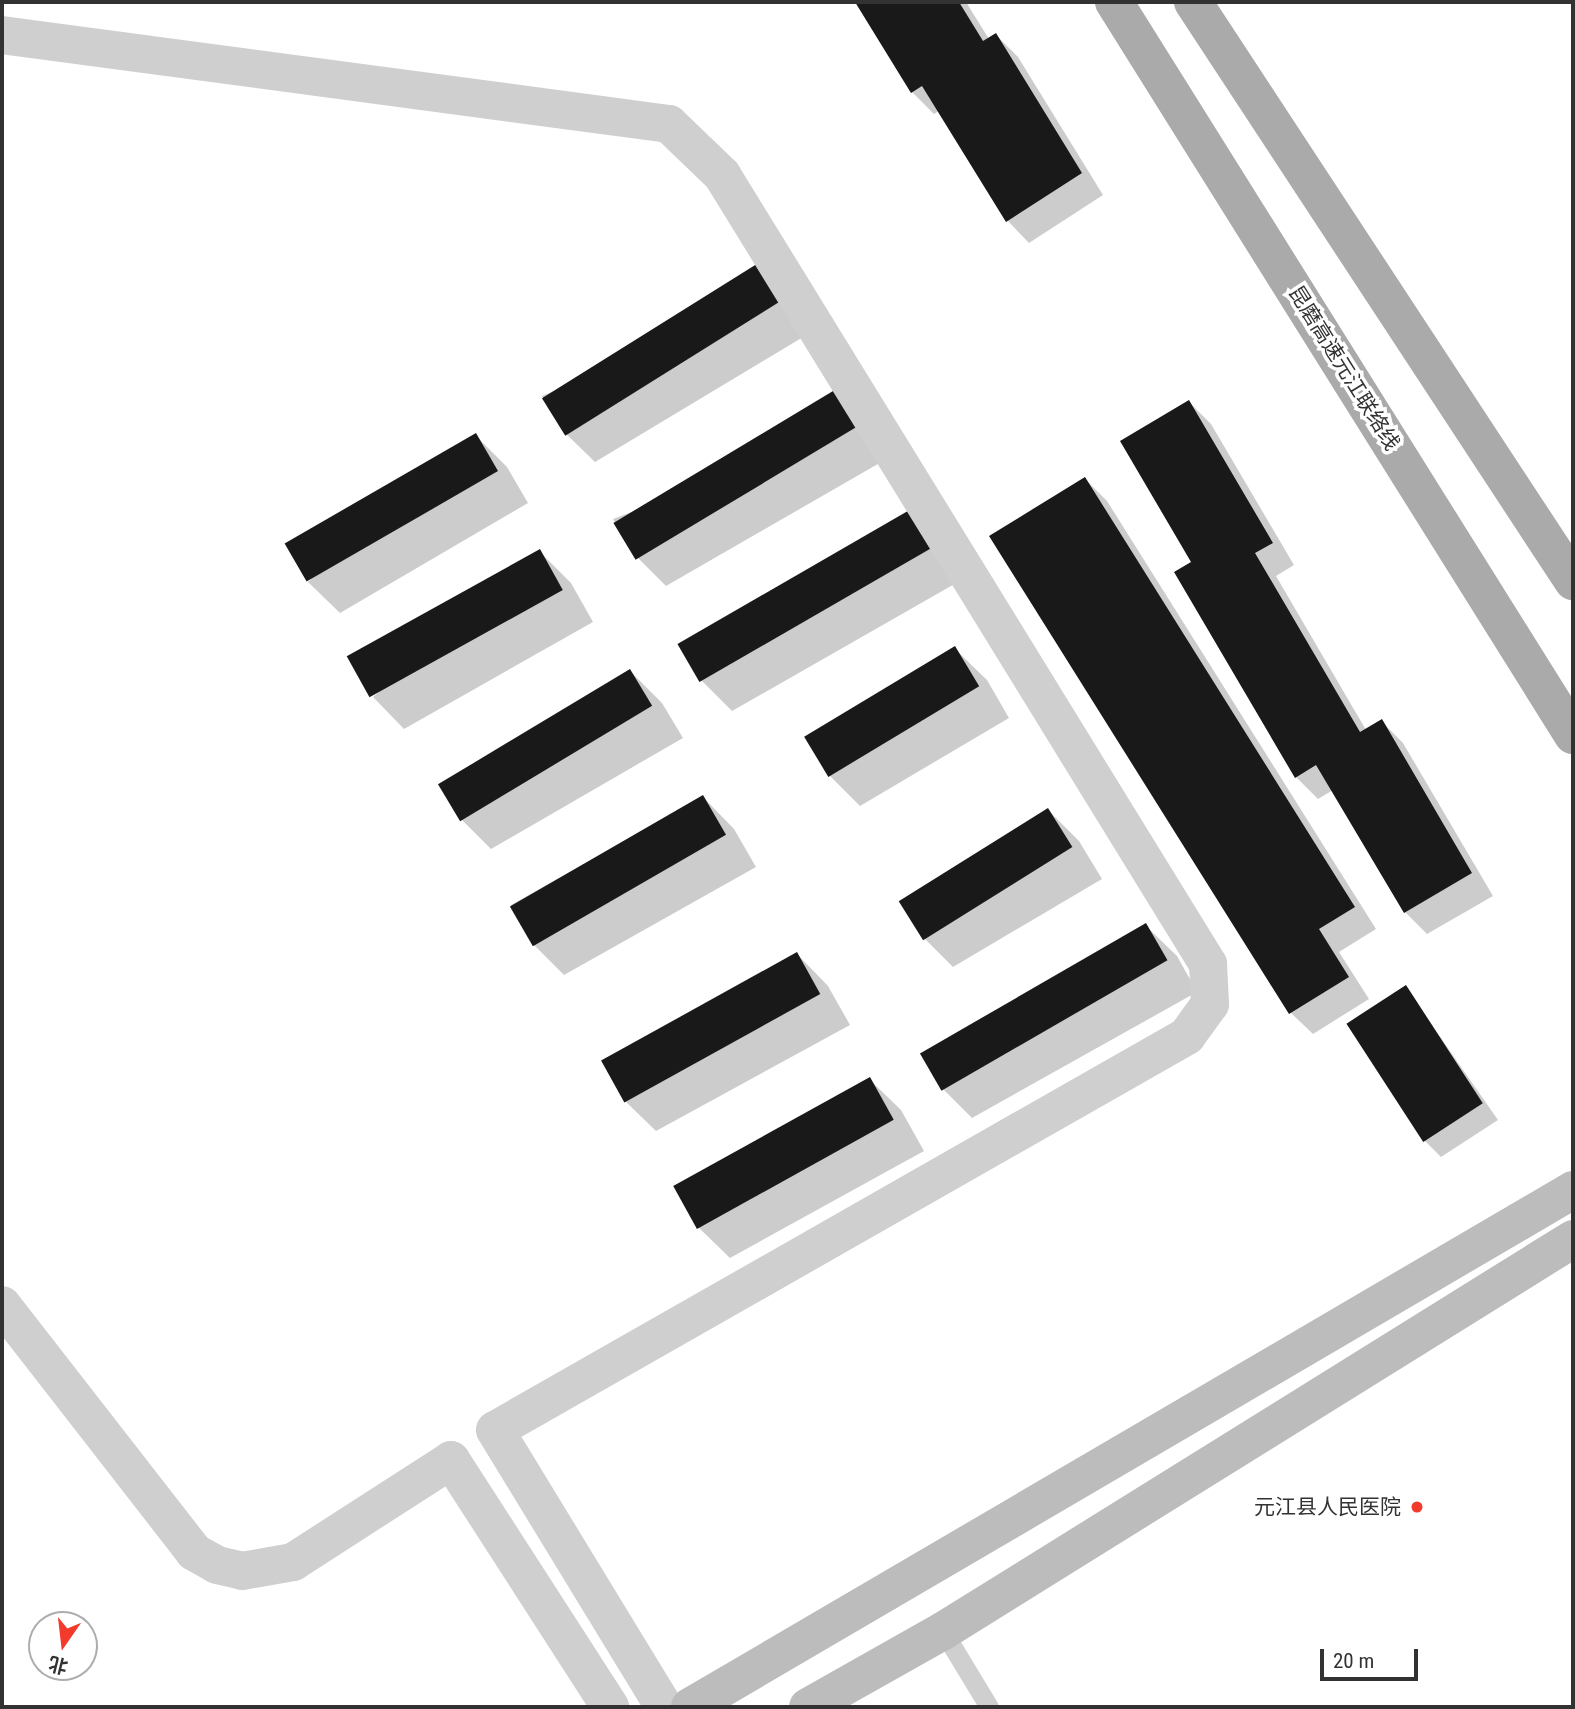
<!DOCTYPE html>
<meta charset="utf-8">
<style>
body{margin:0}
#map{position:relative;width:1575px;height:1709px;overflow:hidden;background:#fff;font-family:"Roboto Condensed","Noto Sans SC",sans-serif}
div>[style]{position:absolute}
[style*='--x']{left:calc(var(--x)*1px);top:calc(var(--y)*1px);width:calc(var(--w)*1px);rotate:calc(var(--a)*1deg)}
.shadow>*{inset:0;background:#0003}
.building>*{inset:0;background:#191919;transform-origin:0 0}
.lane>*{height:19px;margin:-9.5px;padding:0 9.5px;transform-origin:9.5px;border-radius:9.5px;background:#cfcfcf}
.street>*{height:38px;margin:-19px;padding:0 19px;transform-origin:19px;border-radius:19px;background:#cfcfcf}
.secondary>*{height:38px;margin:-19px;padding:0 19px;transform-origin:19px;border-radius:19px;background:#bcbcbc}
.primary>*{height:38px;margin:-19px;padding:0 19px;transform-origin:19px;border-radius:19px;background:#aaa}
.dots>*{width:19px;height:19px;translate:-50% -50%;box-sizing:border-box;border:4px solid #fff;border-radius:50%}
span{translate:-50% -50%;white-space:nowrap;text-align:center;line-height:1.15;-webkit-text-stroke:7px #fff;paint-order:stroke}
.street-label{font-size:21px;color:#323232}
.poi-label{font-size:21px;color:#323232}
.right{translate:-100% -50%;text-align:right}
.frame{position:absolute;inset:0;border:4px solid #323232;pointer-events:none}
.north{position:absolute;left:28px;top:1611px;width:70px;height:70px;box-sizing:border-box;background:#fff;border:2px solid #adadad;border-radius:50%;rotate:194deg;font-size:19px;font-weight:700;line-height:28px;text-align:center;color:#323232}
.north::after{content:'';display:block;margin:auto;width:24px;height:32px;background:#f23b2c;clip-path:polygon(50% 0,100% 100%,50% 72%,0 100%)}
.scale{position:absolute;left:1320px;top:1649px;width:98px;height:32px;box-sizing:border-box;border:4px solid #323232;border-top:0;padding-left:9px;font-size:21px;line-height:24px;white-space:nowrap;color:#323232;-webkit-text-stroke:5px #fff;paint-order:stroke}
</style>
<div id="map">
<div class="shadow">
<i style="clip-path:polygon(857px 2px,966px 2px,989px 39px,996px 35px,1018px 57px,1103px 195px,1029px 243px,1008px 221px,939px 111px,934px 114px,912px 92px)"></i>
<i style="clip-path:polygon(797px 293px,818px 328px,595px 462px,563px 431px,542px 396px)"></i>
<i style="clip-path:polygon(1189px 402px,1211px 424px,1294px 565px,1276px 576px,1366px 730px,1381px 721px,1403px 743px,1493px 896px,1427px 934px,1405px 912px,1333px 790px,1318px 799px,1296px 777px,1193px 563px)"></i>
<i style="clip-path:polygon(869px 422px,890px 457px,666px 586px,634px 554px,613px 519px)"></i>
<i style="clip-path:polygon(475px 435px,507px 467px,528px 503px,340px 613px,308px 582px)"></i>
<i style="clip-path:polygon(1085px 479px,1107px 501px,1376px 929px,1339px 952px,1369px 999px,1313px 1034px,1291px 1013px)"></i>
<i style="clip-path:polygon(913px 510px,965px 578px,732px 711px,701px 680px)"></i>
<i style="clip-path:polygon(539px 551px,571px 583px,593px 622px,404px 729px,373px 697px)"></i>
<i style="clip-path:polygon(955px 649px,987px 680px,1009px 718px,860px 806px,829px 775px)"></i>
<i style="clip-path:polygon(630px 671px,662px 703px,683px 738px,491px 849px,460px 818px)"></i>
<i style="clip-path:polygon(703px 797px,734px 829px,756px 867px,564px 975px,532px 943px,511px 905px)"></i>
<i style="clip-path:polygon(1048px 810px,1079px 841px,1102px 879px,953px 967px,922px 936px)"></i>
<i style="clip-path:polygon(1145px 925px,1177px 956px,1197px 992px,972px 1118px,941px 1087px)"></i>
<i style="clip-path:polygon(797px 954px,828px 986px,850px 1025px,656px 1131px,624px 1100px)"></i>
<i style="clip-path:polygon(1406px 988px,1498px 1120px,1441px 1157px,1424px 1140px)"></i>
<i style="clip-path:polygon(869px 1079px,901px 1110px,924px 1151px,730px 1258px,698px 1227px)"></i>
</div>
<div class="building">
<i style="clip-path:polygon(855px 2px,959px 2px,983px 41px,996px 33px,1082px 173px,1006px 222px,922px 86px,911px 93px)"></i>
<i style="left:765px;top:259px;width:44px;height:263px;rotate:58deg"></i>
<i style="left:838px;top:388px;width:43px;height:262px;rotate:59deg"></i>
<i style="clip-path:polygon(1189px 400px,1273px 543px,1255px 553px,1360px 732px,1382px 719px,1472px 873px,1404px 913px,1316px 765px,1295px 778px,1174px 572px,1191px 562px,1120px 441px)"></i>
<i style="left:476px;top:433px;width:44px;height:221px;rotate:60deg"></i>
<i style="clip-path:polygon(1085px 477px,1355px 907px,1319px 929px,1349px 977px,1289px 1014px,989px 536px)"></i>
<i style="left:913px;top:508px;width:44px;height:272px;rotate:60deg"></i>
<i style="left:540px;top:549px;width:47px;height:221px;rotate:61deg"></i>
<i style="left:955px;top:646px;width:47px;height:176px;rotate:59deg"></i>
<i style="left:630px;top:669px;width:43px;height:224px;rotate:59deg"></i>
<i style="left:703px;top:795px;width:46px;height:223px;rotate:60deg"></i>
<i style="left:1048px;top:808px;width:46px;height:176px;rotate:58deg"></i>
<i style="left:1146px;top:923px;width:43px;height:261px;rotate:60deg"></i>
<i style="left:797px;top:952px;width:48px;height:224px;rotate:61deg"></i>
<i style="left:1406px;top:985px;width:141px;height:71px;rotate:57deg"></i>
<i style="left:870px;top:1077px;width:49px;height:225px;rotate:61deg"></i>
</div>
<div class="lane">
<i style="--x:943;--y:1631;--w:89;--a:58.8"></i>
</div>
<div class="street">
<i style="--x:2;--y:35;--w:673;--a:7.6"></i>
<i style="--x:669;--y:124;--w:74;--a:43.9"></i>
<i style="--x:722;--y:175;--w:927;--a:58.37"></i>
<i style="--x:1208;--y:964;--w:40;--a:87.1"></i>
<i style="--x:1210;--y:1004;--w:39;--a:126"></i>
<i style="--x:1187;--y:1036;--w:796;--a:150.34"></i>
<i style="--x:495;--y:1430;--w:324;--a:58.6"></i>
<i style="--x:2;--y:1305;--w:313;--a:52.1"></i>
<i style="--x:194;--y:1552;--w:26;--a:29"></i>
<i style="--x:217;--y:1565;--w:26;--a:13"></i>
<i style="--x:242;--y:1571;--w:52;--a:-10"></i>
<i style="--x:293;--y:1562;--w:188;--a:-32.8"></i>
<i style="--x:451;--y:1460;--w:294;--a:57.2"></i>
</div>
<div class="secondary">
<i style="--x:690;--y:1707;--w:1023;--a:-30.35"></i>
<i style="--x:808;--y:1707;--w:155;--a:-29.4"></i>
<i style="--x:943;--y:1631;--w:742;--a:-31.89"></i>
</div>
<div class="primary">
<i style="--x:1114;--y:2;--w:865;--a:57.95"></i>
<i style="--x:1193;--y:2;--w:693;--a:56.72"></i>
</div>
<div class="dots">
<i style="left:1417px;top:1507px;background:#f23b2c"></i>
</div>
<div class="street-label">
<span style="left:1344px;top:368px;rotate:58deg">昆磨高速元江联络线</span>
</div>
<div class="poi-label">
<span class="right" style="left:1401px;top:1507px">元江县人民医院</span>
</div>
<div class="frame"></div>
<div class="north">北</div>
<div class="scale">20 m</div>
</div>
